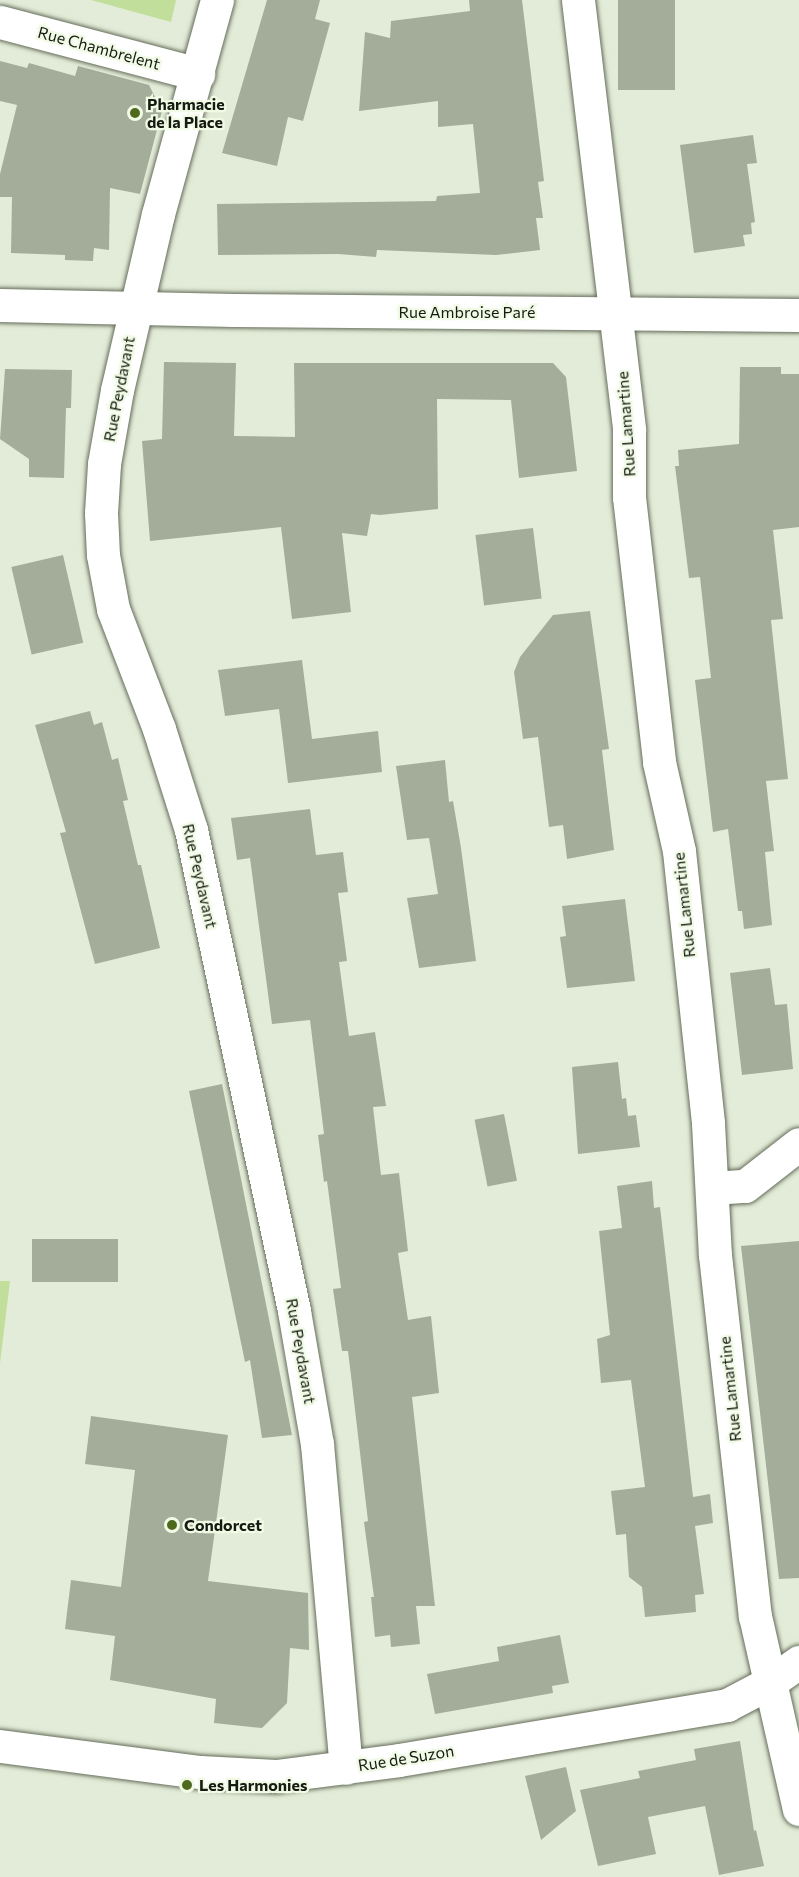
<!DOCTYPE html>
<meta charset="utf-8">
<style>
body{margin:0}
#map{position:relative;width:799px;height:1877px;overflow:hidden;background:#e3ecd8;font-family:Commissioner,sans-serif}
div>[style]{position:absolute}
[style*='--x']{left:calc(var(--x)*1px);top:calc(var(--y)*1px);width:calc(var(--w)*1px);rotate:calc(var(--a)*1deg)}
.green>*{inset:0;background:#c1de9a}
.building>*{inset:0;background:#a4ad99;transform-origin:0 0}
.roads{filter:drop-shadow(0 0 2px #656d5b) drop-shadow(0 0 2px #656d5b)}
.minor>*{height:33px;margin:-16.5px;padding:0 16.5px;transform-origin:16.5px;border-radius:16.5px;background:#fff}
.tertiary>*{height:33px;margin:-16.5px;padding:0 16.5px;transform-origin:16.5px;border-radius:16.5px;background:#fff}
.dots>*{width:16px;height:16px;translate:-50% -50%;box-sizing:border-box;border:3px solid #f0fae5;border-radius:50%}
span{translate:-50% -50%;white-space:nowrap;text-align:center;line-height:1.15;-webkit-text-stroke:4.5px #f0fae5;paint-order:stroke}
.street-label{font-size:16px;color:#161a12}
.poi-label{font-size:16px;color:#161a12;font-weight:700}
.left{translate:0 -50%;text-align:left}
</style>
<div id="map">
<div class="green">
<i style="clip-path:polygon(91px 0,176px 0,171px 22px)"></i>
<i style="clip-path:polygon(0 1281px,10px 1281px,0 1363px)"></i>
</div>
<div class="building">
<i style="clip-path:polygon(267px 0,320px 0,315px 19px,330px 23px,303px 121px,288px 117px,277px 166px,222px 153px)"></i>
<i style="clip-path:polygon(469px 0,522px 0,544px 181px,538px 182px,543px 218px,536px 218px,540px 250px,496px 255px,377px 250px,376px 257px,338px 254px,218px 255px,217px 204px,436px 201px,437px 196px,480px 193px,473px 124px,438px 127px,438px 101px,359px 111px,365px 32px,390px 38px,391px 21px,470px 11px)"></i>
<i style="left:618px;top:0;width:57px;height:90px"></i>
<i style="clip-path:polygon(0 61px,27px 68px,29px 63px,75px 76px,78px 66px,149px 85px,162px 111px,140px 194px,110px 188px,109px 250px,94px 248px,93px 261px,65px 260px,65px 255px,11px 253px,12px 197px,0 197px,0 174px,17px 105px,0 101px)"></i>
<i style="clip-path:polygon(753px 135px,757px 163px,747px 164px,755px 222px,751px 223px,752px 234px,743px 235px,745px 246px,694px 253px,680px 145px)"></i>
<i style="clip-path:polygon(164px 362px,236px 363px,234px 436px,295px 437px,294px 363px,553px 363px,566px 377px,577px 471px,519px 478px,511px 400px,437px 399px,438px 509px,380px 515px,371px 514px,367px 536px,342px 533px,351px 612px,292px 619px,281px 527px,150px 541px,142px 441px,162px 439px)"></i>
<i style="clip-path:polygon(740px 367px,781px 367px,781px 374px,799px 374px,799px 527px,773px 530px,783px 619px,771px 620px,788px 779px,766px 781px,774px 851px,765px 852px,772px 925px,744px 929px,742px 911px,738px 911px,728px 829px,713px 832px,695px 680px,711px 678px,700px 577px,689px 578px,675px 466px,679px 466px,678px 450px,739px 444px)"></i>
<i style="clip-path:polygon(5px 369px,72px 370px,71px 408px,66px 408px,64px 478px,29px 477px,29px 459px,0 439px)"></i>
<i style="left:533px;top:528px;width:71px;height:58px;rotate:83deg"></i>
<i style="left:63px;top:555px;width:90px;height:53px;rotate:77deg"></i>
<i style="clip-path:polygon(590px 611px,609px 749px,602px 750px,614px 850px,567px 859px,563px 825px,549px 827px,538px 737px,523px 739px,514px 672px,520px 657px,553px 615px)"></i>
<i style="clip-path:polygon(302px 660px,312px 739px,378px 731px,382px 772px,288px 783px,279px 709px,225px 716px,218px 670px)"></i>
<i style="clip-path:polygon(90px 711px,94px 725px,102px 722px,112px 760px,118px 758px,128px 800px,123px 801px,138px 865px,141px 865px,160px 948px,95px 964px,60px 833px,66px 832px,35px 725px)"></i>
<i style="clip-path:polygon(445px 760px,449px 802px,453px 801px,461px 848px,476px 961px,419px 968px,407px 898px,438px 894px,429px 838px,407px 840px,396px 766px)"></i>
<i style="clip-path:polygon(310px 809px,316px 855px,343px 852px,348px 892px,338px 893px,347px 961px,339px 962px,349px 1036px,375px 1032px,386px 1106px,373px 1107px,381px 1175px,399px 1173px,408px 1251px,398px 1253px,408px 1320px,431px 1316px,439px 1393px,412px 1397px,435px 1606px,416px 1606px,420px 1644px,391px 1647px,390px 1635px,375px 1637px,371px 1597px,374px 1597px,364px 1522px,368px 1521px,352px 1384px,348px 1351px,342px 1351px,333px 1289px,341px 1288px,327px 1181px,324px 1182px,318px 1135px,324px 1134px,310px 1020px,272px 1024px,250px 858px,237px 860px,231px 818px)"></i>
<i style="clip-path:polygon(625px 899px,635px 981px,567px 988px,560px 937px,566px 936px,562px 906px)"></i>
<i style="clip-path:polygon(770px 968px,775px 1005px,787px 1004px,793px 1069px,742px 1075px,730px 973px)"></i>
<i style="clip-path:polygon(618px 1062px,622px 1099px,626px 1098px,628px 1116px,636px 1115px,640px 1147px,578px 1154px,572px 1067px)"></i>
<i style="clip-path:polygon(222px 1084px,276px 1354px,292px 1435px,262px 1438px,250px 1360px,245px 1362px,189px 1091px)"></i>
<i style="left:504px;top:1114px;width:68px;height:30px;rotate:79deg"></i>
<i style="clip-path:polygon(652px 1181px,654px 1208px,660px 1207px,693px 1497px,710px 1494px,713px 1523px,695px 1526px,704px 1594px,695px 1595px,696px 1612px,645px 1617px,642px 1587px,629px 1577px,626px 1534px,616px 1535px,611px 1491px,645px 1487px,631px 1380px,601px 1383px,597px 1339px,610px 1335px,599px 1231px,622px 1228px,617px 1186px)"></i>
<i style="left:32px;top:1239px;width:86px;height:43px"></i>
<i style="clip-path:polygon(799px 1241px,799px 1578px,779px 1579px,741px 1246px)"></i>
<i style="clip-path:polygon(91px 1416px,228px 1435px,208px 1581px,308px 1593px,309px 1650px,290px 1648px,287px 1703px,262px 1728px,214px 1723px,216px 1699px,110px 1680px,115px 1636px,65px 1629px,71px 1580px,121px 1587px,135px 1470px,85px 1464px)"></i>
<i style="clip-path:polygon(560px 1635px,569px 1683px,552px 1686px,553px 1693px,435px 1714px,427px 1674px,499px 1661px,497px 1647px)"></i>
<i style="clip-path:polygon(740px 1741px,754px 1831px,756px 1830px,764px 1866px,719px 1875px,705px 1806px,648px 1817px,656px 1854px,598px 1866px,580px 1790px,640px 1778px,638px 1771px,696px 1760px,694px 1749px)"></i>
<i style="clip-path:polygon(566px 1767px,576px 1811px,541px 1840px,525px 1776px)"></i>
</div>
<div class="roads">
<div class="minor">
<i style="--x:217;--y:0;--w:222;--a:105.4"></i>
<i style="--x:158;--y:214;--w:181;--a:103.1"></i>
<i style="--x:117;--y:390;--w:75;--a:100"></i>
<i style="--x:104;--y:464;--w:49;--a:93.5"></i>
<i style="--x:101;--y:513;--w:42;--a:87.3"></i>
<i style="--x:103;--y:555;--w:55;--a:79.5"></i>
<i style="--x:113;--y:609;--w:129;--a:69"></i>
<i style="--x:159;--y:729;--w:106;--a:72.4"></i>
<i style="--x:191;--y:830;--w:492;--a:77.9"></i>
<i style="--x:294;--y:1311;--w:135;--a:80.2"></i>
<i style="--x:317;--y:1444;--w:325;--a:84.9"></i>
<i style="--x:0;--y:22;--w:205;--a:14.7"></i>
<i style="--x:0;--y:305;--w:234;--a:1.2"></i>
<i style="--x:234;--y:310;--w:565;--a:0.51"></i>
<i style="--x:713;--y:1188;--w:32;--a:-4"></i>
<i style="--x:745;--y:1186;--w:68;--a:-37.9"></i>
<i style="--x:769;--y:1683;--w:37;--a:-35"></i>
</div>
<div class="tertiary">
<i style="--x:578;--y:0;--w:433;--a:83.2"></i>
<i style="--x:629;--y:430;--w:67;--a:90"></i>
<i style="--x:629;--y:497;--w:267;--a:83.5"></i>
<i style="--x:659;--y:762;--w:91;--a:77.3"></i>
<i style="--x:679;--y:851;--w:274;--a:83.9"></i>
<i style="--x:708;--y:1123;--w:132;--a:87"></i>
<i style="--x:715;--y:1255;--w:363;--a:83.7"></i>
<i style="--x:755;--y:1616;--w:198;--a:77.2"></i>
<i style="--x:0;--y:1746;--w:202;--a:7.4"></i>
<i style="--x:200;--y:1772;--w:76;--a:3"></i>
<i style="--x:276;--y:1776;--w:124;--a:-7.4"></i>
<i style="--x:399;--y:1760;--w:333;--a:-9.5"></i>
<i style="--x:727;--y:1705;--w:47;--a:-27.6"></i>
</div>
</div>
<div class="dots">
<i style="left:135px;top:113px;background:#4f6a1d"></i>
<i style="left:172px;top:1525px;background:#4f6a1d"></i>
<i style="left:187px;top:1785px;background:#4f6a1d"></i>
</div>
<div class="street-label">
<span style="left:99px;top:48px;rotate:15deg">Rue Chambrelent</span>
<span style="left:467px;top:312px">Rue Ambroise Paré</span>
<span style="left:119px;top:389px;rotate:-79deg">Rue Peydavant</span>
<span style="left:626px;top:424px;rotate:-94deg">Rue Lamartine</span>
<span style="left:200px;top:876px;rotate:77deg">Rue Peydavant</span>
<span style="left:684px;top:905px;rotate:-96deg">Rue Lamartine</span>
<span style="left:301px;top:1351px;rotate:80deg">Rue Peydavant</span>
<span style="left:730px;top:1389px;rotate:-96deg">Rue Lamartine</span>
<span style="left:406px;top:1758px;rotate:-9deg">Rue de Suzon</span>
</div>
<div class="poi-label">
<span class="left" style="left:147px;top:113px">Pharmacie<br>de la Place</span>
<span class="left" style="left:184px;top:1525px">Condorcet</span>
<span class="left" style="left:199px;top:1785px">Les Harmonies</span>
</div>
</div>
